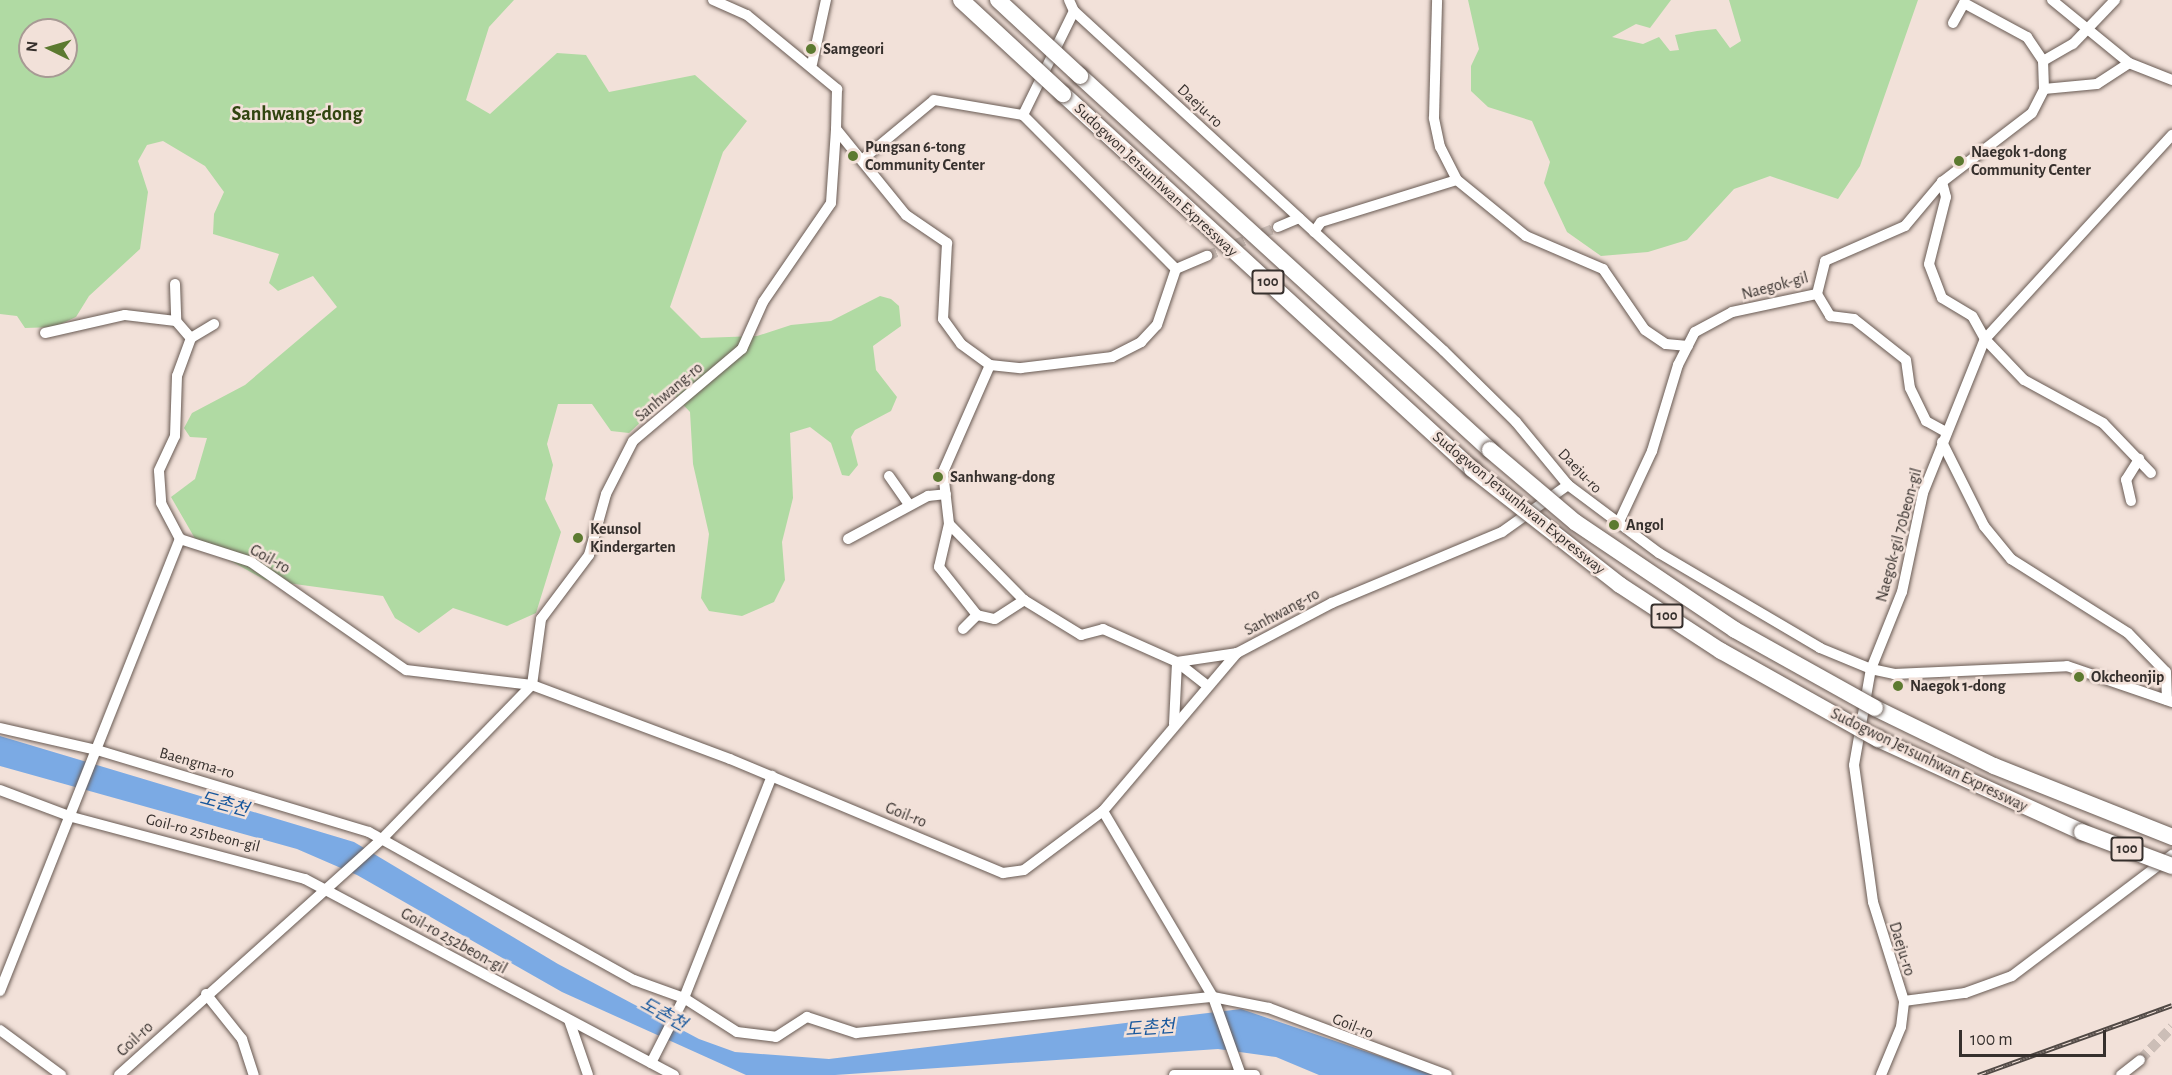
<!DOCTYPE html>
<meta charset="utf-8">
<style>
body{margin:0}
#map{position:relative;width:2172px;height:1075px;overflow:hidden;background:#f2e1d9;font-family:"Alegreya Sans","Noto Sans KR",sans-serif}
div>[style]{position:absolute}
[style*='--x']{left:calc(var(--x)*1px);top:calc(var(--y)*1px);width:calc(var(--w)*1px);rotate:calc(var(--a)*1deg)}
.green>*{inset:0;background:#b0daa3}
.water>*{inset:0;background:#7baae4}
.minor-tunnel>*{height:10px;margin-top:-5px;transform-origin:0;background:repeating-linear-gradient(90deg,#ccbeb7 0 10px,transparent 0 15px)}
.roads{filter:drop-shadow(0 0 2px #685a53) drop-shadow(0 0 2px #685a53)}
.minor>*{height:10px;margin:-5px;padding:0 5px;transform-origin:5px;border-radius:5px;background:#fff}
.highway>*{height:16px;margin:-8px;padding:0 8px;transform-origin:8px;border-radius:8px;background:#fff}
.rail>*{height:5px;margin-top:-2.5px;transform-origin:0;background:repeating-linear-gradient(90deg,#f2e1d9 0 9px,#514945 0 18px);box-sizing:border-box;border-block:2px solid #514945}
.bridges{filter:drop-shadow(0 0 2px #685a53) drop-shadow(0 0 2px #685a53)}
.highway-bridge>*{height:16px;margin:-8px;padding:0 8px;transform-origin:8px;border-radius:8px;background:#fff}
.dots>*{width:16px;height:16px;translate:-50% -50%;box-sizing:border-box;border:3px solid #f2e1d9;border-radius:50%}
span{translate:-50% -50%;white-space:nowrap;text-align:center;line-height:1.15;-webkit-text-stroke:5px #f2e1d9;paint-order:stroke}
.shield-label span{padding:2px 4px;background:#f2e1d9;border:2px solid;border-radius:4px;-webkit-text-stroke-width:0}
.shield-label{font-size:15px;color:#36302d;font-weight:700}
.poi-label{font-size:16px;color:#36302d;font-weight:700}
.left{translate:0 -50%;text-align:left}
.street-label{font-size:16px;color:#36302d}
.water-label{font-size:18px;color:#17579c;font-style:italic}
.quarter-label{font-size:20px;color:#314510;font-weight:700}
.north{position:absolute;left:18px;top:18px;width:60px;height:60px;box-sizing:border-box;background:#f2e1d9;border:2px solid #a79a94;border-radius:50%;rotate:275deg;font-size:16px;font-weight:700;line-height:24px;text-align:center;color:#36302d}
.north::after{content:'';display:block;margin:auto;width:21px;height:27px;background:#5c7a30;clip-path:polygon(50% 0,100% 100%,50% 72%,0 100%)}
.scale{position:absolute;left:1959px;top:1030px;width:147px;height:27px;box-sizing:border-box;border:3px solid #36302d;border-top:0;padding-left:8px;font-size:18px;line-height:21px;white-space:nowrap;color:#36302d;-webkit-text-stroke:4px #f2e1d9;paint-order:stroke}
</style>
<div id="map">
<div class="green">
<i style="clip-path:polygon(evenodd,0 0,514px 0,489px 27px,466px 100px,490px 114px,557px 53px,586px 55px,609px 92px,695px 75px,747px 121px,723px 152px,670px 307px,701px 338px,757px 336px,791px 325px,831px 321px,880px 296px,891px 299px,899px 306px,901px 326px,873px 346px,876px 370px,897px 397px,891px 411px,855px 430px,851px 437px,858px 465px,849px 476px,842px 475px,831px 443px,810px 427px,790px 433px,793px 498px,782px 542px,785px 580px,774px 602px,742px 616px,709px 611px,701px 598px,709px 534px,693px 464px,690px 412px,672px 393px,629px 433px,611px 431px,592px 404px,558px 404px,547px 444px,553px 465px,545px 499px,561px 532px,536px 613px,507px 626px,453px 608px,419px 633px,395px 618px,383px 596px,265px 580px,197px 542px,171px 497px,195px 479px,207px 438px,190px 437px,184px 428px,192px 413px,245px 385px,337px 307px,313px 276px,278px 291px,269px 283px,279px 254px,213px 234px,214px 214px,224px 192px,205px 166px,163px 141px,147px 145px,138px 161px,148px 192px,140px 249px,89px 296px,76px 317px,54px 327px,25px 328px,17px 316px,0 314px,0 0,30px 30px,66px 30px,66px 66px,30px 66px,30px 30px)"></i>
<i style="clip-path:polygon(1468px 0,1671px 0,1650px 28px,1636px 24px,1612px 37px,1643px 44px,1659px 37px,1670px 51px,1679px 50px,1675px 35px,1697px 31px,1716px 29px,1730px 48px,1741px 41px,1729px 0,1918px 0,1860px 166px,1838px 199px,1770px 176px,1734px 189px,1687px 240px,1648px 252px,1601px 256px,1567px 232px,1544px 183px,1550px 162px,1532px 121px,1488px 107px,1471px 91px,1471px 66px,1479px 49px)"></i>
</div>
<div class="water">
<i style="clip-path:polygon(0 736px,354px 842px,558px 964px,699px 1039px,735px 1052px,829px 1059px,1241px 1009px,1435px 1075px,1319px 1075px,1276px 1057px,1218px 1049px,835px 1075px,746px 1075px,562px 992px,357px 875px,297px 849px,0 766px)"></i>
</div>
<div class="minor-tunnel">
<i style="--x:1207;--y:256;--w:77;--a:-22.2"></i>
<i style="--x:2140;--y:1060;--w:46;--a:-45.9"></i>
</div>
<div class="roads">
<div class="minor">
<i style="--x:713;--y:0;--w:37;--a:24"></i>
<i style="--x:747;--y:15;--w:117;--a:39.4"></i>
<i style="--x:837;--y:89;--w:40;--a:91.4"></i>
<i style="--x:836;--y:129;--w:111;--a:50.9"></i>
<i style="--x:906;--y:215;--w:50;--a:34.3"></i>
<i style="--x:947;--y:243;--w:76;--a:93"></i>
<i style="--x:943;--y:319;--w:31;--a:54"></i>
<i style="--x:961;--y:344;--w:36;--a:36"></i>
<i style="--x:990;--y:365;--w:31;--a:6"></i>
<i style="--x:1021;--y:368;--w:92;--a:-6.9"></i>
<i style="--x:1112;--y:357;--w:33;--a:-27"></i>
<i style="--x:1141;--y:342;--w:23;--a:-47"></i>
<i style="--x:1157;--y:325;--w:59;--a:-71.3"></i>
<i style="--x:1069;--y:0;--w:12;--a:66"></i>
<i style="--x:1074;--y:11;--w:502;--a:42.58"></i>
<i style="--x:1444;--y:351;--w:101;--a:44.6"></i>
<i style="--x:1516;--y:422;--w:82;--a:50.5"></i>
<i style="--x:1568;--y:485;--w:114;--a:36.8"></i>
<i style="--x:1659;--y:553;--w:187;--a:30.5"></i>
<i style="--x:1820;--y:648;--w:55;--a:22.4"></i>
<i style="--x:1871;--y:669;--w:24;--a:12"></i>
<i style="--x:1894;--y:674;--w:173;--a:-2.6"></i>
<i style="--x:2067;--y:666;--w:111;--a:18.9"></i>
<i style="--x:2052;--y:0;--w:99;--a:39.3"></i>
<i style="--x:2129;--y:63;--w:46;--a:21.6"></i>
<i style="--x:1074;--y:11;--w:116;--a:116.1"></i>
<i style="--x:1023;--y:115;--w:217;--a:45.2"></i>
<i style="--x:1953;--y:23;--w:23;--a:-61"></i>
<i style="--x:1964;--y:3;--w:72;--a:28.4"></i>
<i style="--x:2027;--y:37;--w:29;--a:56"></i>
<i style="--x:812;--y:64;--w:66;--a:-77.7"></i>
<i style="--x:2044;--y:89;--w:53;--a:-5.4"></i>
<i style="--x:2097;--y:84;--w:38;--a:-33"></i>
<i style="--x:863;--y:159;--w:92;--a:-39.7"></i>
<i style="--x:934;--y:100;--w:90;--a:9.6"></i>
<i style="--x:1457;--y:180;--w:89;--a:39.1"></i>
<i style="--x:1526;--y:236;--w:84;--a:23.2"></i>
<i style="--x:1603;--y:269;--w:74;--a:55.5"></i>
<i style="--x:1645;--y:330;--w:25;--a:34"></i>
<i style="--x:1666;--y:344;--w:22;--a:5"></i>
<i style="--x:1278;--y:227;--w:23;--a:-23"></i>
<i style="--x:1314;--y:232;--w:12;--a:-55"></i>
<i style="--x:1321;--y:222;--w:142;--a:-17.2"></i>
<i style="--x:1457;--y:180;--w:37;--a:-117"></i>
<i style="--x:1440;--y:147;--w:30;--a:-102"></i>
<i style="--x:1434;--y:118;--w:118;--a:-88.5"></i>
<i style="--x:1176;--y:269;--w:34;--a:-23"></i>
<i style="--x:175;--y:284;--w:37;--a:88"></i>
<i style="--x:1817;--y:294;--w:26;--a:59"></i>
<i style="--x:1830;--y:316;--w:24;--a:7"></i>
<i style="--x:1854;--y:319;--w:66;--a:38.3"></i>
<i style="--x:1906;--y:360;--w:28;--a:82"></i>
<i style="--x:1910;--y:388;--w:37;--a:64"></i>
<i style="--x:1926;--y:421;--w:23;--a:29"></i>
<i style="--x:45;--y:333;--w:82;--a:-12.7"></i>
<i style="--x:125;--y:315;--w:51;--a:6.7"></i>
<i style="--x:176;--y:321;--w:23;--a:49"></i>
<i style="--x:191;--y:338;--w:40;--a:110.2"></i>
<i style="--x:177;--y:376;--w:60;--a:91.9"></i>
<i style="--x:175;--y:436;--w:38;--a:115"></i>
<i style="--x:159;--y:471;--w:32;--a:86"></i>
<i style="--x:161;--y:503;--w:41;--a:62.2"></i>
<i style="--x:180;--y:539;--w:75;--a:17.9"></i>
<i style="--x:251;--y:562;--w:189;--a:34.9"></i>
<i style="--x:406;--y:670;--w:127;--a:6.8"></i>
<i style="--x:532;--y:685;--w:67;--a:-82.2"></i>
<i style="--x:541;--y:619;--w:80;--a:-53.1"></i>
<i style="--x:589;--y:555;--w:63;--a:-74.4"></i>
<i style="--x:606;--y:494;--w:59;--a:-63"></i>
<i style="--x:633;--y:441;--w:143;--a:-40.2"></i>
<i style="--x:742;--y:349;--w:51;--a:-65.9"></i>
<i style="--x:763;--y:302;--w:120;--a:-55.5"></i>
<i style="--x:831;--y:203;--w:74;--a:-86.1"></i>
<i style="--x:191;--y:338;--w:27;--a:-31"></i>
<i style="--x:990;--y:365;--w:117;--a:113.7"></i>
<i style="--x:943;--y:472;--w:52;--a:83.4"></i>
<i style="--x:949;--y:524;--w:107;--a:45.4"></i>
<i style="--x:1024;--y:600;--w:67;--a:31.6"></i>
<i style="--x:1081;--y:635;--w:23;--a:-15"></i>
<i style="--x:1103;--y:629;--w:81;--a:24"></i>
<i style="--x:1177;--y:662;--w:39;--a:38"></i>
<i style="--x:1942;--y:442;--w:94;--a:63.4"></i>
<i style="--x:1984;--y:526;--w:43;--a:50.7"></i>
<i style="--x:2011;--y:559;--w:138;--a:32.3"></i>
<i style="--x:2128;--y:633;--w:54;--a:45.7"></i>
<i style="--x:2166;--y:672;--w:28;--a:88"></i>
<i style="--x:2151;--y:473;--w:69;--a:-133.8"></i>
<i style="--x:2103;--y:423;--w:90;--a:-151.4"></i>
<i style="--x:2024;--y:380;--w:57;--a:-133.6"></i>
<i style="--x:1985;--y:339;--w:277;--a:-47.5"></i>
<i style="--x:889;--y:476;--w:35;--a:55"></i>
<i style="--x:2131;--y:501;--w:22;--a:-103"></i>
<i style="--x:2126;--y:480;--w:25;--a:-58"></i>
<i style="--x:949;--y:524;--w:44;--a:103.1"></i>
<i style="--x:939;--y:567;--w:61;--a:51.6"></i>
<i style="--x:977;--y:615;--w:18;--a:13"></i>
<i style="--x:995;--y:619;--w:35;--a:-33"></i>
<i style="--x:1618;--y:524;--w:81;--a:-65"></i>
<i style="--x:1652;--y:451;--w:90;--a:-73.2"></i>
<i style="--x:1678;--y:365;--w:37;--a:-63"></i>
<i style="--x:1695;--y:332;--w:42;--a:-28.4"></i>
<i style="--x:1732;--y:312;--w:87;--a:-12"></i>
<i style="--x:1817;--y:294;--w:34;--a:-76"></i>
<i style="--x:1825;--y:261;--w:87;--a:-23.6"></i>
<i style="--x:1905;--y:226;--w:57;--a:-49.9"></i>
<i style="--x:1942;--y:182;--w:113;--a:-37.5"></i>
<i style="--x:2032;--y:113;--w:27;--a:-63"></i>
<i style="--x:2044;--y:89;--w:28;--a:-92"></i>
<i style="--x:2043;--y:61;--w:34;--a:-30"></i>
<i style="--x:2073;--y:44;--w:61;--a:-46.3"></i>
<i style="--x:848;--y:539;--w:91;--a:-28.3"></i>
<i style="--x:928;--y:496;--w:18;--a:-6"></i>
<i style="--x:963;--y:629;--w:20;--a:-45"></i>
<i style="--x:1174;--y:724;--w:62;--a:-87.2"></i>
<i style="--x:1177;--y:662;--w:61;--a:-8.5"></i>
<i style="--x:0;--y:728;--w:99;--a:12.8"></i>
<i style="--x:97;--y:750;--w:284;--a:16.8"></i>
<i style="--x:369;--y:832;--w:304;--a:29.2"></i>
<i style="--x:634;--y:980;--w:53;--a:19.8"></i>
<i style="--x:684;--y:998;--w:63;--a:32.7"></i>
<i style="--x:737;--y:1032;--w:39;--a:7"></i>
<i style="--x:776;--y:1037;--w:37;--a:-33"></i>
<i style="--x:807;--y:1017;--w:52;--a:18.1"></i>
<i style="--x:856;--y:1033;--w:359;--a:-5.8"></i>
<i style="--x:1213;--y:997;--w:57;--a:11.1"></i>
<i style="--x:1269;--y:1008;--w:190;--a:20.6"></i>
<i style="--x:0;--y:790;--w:77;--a:20.6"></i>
<i style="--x:72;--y:817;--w:241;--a:14.9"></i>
<i style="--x:305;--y:879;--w:418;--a:28"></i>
<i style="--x:1103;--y:811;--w:216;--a:59.4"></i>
<i style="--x:1213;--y:997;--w:83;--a:70.3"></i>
<i style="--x:0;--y:991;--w:487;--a:-68.3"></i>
<i style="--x:206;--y:994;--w:58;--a:51.3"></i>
<i style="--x:242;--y:1039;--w:38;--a:72"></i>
<i style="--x:1904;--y:1001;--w:104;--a:-107.4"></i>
<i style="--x:1873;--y:902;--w:138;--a:-97.9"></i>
<i style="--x:1854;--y:765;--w:97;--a:-80"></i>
<i style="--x:1871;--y:669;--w:83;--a:-68.1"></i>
<i style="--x:1902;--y:592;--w:101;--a:-78"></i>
<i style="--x:1923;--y:493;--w:166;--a:-68.1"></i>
<i style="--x:1985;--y:339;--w:26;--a:-119"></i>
<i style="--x:1972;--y:316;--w:35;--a:-149"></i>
<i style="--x:1942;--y:298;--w:36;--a:-111"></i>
<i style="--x:1929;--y:264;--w:69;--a:-75.8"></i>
<i style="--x:1946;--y:197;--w:16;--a:-105"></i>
<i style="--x:1904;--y:1001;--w:62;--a:-7.5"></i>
<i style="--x:1965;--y:993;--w:50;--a:-19.9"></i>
<i style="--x:2012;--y:976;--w:201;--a:-37.1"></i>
<i style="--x:569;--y:1020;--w:58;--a:70.9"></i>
<i style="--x:0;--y:1030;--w:76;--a:36.4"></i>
<i style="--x:651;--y:1063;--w:73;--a:-63.1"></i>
<i style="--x:684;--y:998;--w:239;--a:-68.4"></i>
<i style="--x:119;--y:1075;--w:353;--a:-41.9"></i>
<i style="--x:382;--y:839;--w:215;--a:-45.8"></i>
<i style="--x:532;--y:685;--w:211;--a:20.5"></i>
<i style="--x:730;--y:759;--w:296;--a:22.7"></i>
<i style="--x:1003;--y:873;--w:21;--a:-8"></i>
<i style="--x:1024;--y:870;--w:99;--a:-36.8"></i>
<i style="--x:1103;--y:811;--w:207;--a:-49.7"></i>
<i style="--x:1237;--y:653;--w:107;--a:-27.8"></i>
<i style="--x:1332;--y:603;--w:184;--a:-22.7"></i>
<i style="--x:1502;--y:532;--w:81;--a:-35.5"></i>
<i style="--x:1174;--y:1075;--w:81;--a:0"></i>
<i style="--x:1881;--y:1075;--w:52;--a:-67.4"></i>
<i style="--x:1901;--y:1027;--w:26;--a:-83"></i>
<i style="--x:2121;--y:1075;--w:24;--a:-38"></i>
</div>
<div class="highway">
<i style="--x:1080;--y:76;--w:555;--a:42.37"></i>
<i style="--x:1063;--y:94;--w:555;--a:42.52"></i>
<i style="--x:1875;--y:708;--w:132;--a:26"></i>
<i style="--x:1994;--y:766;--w:192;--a:21.7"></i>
<i style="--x:1878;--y:739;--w:224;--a:24.5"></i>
</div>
</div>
<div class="rail">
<i style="--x:1978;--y:1075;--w:206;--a:-19.8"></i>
</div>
<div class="bridges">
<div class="highway-bridge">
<i style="--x:961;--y:0;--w:139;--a:42.7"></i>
<i style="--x:998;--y:0;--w:112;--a:42.8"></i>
<i style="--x:1490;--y:450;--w:111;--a:40.3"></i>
<i style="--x:1575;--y:522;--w:193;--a:34"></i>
<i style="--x:1735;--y:630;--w:160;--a:29.1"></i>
<i style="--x:1472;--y:469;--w:188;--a:38.1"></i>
<i style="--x:1620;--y:585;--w:121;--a:33.2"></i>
<i style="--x:1721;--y:651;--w:180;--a:29.3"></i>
<i style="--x:2082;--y:832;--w:96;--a:20.7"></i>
</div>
</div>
<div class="dots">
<i style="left:811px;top:49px;background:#5c7a30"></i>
<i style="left:853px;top:156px;background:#5c7a30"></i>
<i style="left:1959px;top:161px;background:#5c7a30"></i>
<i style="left:938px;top:477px;background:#5c7a30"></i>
<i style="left:1614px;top:525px;background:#5c7a30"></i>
<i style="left:578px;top:538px;background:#5c7a30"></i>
<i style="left:2079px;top:677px;background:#5c7a30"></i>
<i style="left:1898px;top:686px;background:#5c7a30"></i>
</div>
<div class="shield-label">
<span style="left:1268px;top:282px">100</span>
<span style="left:1667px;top:616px">100</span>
<span style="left:2127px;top:849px">100</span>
</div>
<div class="poi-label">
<span class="left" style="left:823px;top:49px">Samgeori</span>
<span class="left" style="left:865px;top:156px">Pungsan 6-tong<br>Community Center</span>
<span class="left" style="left:1971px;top:161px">Naegok 1-dong<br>Community Center</span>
<span class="left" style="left:950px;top:477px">Sanhwang-dong</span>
<span class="left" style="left:1626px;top:525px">Angol</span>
<span class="left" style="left:590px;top:538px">Keunsol<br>Kindergarten</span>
<span class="left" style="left:2091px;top:677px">Okcheonjip</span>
<span class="left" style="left:1910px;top:686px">Naegok 1-dong</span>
</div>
<div class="street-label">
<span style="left:1200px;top:106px;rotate:43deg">Daeju-ro</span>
<span style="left:1156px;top:180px;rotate:43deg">Sudogwon Je1sunhwan Expressway</span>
<span style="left:1775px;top:286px;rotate:-15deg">Naegok-gil</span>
<span style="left:669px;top:392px;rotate:-40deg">Sanhwang-ro</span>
<span style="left:1580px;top:471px;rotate:46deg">Daeju-ro</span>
<span style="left:1519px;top:503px;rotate:39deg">Sudogwon Je1sunhwan Expressway</span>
<span style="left:1899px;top:535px;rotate:-75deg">Naegok-gil 70beon-gil</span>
<span style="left:270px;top:559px;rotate:29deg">Goil-ro</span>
<span style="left:1282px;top:612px;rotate:-28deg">Sanhwang-ro</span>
<span style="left:1929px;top:760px;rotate:26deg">Sudogwon Je1sunhwan Expressway</span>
<span style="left:197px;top:763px;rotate:16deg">Baengma-ro</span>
<span style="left:906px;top:815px;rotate:22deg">Goil-ro</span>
<span style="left:203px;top:833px;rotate:14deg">Goil-ro 251beon-gil</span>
<span style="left:454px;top:941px;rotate:29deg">Goil-ro 252beon-gil</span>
<span style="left:1902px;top:949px;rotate:73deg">Daeju-ro</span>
<span style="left:1353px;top:1026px;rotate:22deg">Goil-ro</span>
<span style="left:135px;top:1039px;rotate:-43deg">Goil-ro</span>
</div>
<div class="water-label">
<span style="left:224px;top:805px;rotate:15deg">도촌천</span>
<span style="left:663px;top:1015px;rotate:29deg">도촌천</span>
<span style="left:1150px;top:1029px;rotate:-4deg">도촌천</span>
</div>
<div class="quarter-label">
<span style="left:297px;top:114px">Sanhwang-dong</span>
</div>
<div class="north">N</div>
<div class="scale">100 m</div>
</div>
